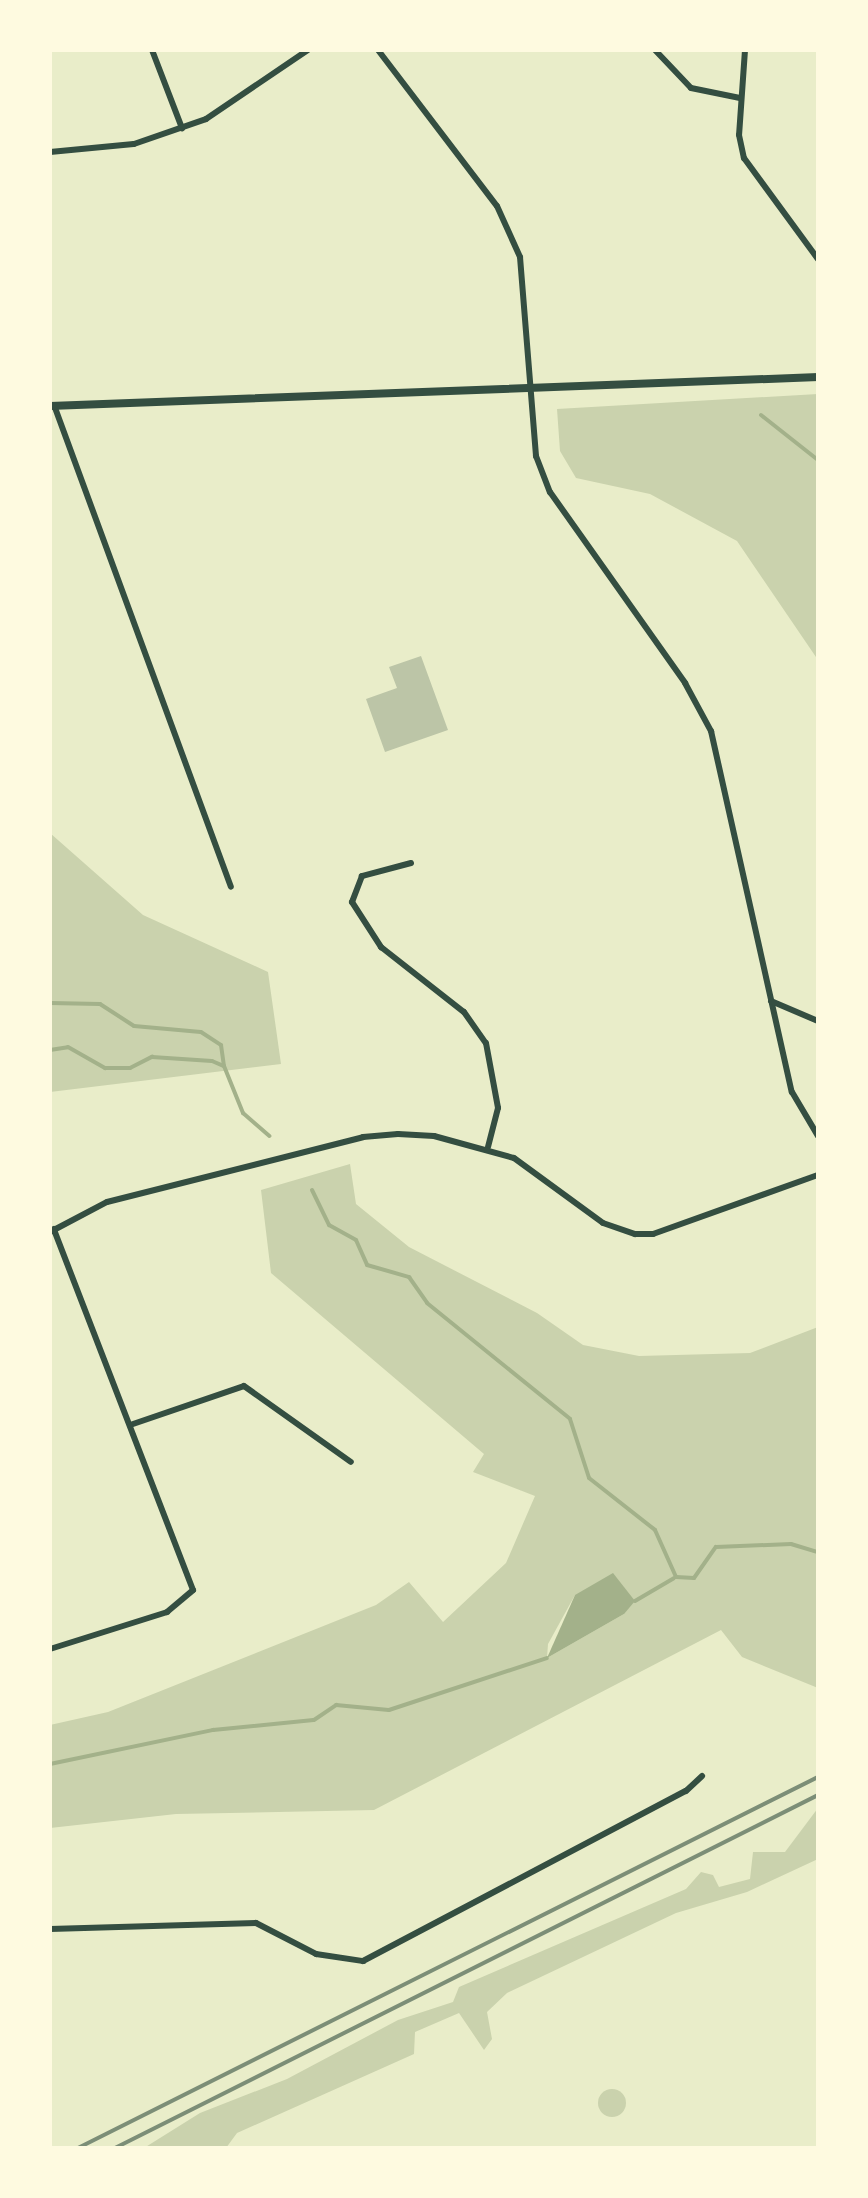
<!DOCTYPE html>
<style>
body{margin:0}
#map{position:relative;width:868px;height:2198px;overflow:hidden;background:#e9edc9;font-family:Commissioner,sans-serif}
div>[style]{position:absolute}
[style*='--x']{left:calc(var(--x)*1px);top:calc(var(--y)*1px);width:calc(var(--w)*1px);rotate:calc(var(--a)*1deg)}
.green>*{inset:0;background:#cad2ad}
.round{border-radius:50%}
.water>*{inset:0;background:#a3b18a}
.stream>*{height:4px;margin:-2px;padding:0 2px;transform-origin:2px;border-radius:2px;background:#a3b18a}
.building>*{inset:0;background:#bcc5a7}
.minor>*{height:6px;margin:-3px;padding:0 3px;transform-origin:3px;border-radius:3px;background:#344e41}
.tertiary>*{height:8px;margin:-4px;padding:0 4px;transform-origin:4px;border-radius:4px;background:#344e41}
.rail>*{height:4px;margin:-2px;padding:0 2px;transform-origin:2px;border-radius:2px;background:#7c8e77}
span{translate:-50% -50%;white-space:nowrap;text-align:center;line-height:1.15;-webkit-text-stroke:10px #fefae0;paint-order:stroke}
.frame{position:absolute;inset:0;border:52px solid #fefae0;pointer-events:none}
</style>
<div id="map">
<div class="green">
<i style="clip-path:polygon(818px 394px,818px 660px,737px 541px,650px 494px,576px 478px,560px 451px,557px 409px)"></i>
<i style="clip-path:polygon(50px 833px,143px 915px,268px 972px,281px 1064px,50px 1092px)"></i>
<i style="clip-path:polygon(evenodd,350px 1164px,356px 1204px,409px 1247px,537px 1313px,583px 1345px,639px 1356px,750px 1353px,818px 1327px,818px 1688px,742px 1657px,721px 1630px,374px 1810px,176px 1814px,50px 1828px,50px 1725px,108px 1712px,376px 1605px,409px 1582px,443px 1622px,506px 1563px,535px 1496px,473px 1472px,484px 1454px,271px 1273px,261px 1190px,350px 1164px,575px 1595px,624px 1614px,547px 1658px,548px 1644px,575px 1595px)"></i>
<i style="clip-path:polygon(818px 1808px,818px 1859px,747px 1892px,676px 1913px,507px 1993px,487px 2012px,492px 2039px,484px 2050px,459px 2013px,415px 2032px,414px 2054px,237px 2133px,226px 2148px,144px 2148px,200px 2113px,287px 2079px,398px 2020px,453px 2002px,459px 1987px,686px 1889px,701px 1872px,713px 1875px,719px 1887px,750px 1879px,753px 1852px,785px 1852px)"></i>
<i class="round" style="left:598px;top:2089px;width:28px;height:28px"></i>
</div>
<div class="water">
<i style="clip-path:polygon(613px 1573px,635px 1601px,624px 1614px,547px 1658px,575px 1595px)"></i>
</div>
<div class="stream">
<i style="--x:761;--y:415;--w:73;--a:38.3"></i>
<i style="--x:50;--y:1003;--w:50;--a:1.1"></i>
<i style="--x:100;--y:1004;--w:40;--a:32.9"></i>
<i style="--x:134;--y:1026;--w:67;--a:5.1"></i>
<i style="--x:201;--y:1032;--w:24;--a:33"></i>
<i style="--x:221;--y:1045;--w:21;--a:82"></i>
<i style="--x:50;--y:1050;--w:18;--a:-9"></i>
<i style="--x:68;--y:1047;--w:43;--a:29.6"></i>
<i style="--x:105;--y:1068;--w:25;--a:0"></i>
<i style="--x:130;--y:1068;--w:25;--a:-27"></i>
<i style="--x:152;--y:1057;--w:60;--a:3.8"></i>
<i style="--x:212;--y:1061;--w:13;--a:23"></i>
<i style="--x:224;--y:1066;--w:51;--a:68"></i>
<i style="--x:243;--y:1113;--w:35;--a:41"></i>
<i style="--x:312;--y:1190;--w:39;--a:64"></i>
<i style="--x:329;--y:1225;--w:31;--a:29"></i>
<i style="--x:356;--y:1240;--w:27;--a:66"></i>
<i style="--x:367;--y:1265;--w:44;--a:15.9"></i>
<i style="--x:409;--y:1277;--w:32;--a:55"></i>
<i style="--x:427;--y:1303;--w:184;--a:39"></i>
<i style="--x:570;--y:1419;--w:62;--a:72.1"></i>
<i style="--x:589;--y:1478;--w:84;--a:38.2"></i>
<i style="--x:655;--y:1530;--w:51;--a:65.9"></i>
<i style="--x:676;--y:1577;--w:18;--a:3"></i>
<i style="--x:694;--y:1578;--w:38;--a:-55"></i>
<i style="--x:716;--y:1547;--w:75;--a:-2.3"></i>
<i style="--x:791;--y:1544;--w:28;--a:17"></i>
<i style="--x:635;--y:1601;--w:45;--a:-30.5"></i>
<i style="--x:50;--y:1764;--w:167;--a:-11.8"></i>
<i style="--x:213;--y:1730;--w:101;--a:-5.7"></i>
<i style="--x:314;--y:1720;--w:27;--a:-34"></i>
<i style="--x:336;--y:1705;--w:53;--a:5.4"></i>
<i style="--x:389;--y:1710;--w:166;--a:-18.2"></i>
</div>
<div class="building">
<i style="clip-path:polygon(421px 656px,448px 730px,385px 752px,366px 699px,397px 688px,389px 667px)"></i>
</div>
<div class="minor">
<i style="--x:152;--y:50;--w:84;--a:69"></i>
<i style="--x:378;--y:50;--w:196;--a:52.7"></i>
<i style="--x:497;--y:206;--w:56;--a:65.7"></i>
<i style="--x:520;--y:257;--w:200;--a:85.4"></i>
<i style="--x:536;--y:456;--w:39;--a:69"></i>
<i style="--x:550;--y:492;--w:234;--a:54.7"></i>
<i style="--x:685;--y:683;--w:55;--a:61.6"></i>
<i style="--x:711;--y:731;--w:370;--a:77.4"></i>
<i style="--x:792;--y:1092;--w:51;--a:59.4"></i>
<i style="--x:655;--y:50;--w:52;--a:46.5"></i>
<i style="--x:691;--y:88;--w:50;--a:11.5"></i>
<i style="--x:745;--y:50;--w:85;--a:94"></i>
<i style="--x:739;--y:135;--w:24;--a:78"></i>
<i style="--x:744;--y:158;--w:125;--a:53.8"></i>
<i style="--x:50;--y:152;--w:84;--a:-5.4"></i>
<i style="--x:134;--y:144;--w:76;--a:-19.1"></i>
<i style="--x:206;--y:119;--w:123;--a:-34.1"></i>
<i style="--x:54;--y:405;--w:513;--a:69.84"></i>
<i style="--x:411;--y:863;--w:51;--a:165.1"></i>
<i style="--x:362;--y:876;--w:28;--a:111"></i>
<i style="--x:352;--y:902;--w:54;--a:57.2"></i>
<i style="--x:381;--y:947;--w:105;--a:38.1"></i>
<i style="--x:464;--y:1012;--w:38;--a:55"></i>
<i style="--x:486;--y:1043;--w:66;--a:79.5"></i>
<i style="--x:498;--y:1108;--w:40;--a:104.4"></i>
<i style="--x:771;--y:1001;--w:51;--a:23.1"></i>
<i style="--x:50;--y:1232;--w:64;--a:-27.8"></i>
<i style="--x:107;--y:1202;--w:264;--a:-14.2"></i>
<i style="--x:363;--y:1137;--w:35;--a:-5"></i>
<i style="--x:398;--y:1134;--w:36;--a:3"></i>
<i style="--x:434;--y:1136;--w:83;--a:15.4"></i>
<i style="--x:514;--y:1158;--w:110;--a:36.1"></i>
<i style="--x:603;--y:1223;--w:34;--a:19"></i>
<i style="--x:635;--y:1234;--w:18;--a:0"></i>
<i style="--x:653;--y:1234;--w:175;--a:-19.7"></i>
<i style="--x:133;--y:1424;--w:117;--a:-18.9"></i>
<i style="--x:244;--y:1386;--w:131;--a:35.4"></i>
<i style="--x:50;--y:1649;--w:123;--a:-17.5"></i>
<i style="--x:167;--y:1612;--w:34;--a:-40"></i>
<i style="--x:193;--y:1590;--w:387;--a:-111.1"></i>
<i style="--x:50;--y:1929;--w:206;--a:-1.7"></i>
<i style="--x:256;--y:1923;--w:68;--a:27.3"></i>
<i style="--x:316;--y:1954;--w:48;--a:8.5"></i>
<i style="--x:363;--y:1961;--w:365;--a:-27.8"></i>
<i style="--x:686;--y:1791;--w:22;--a:-43"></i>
</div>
<div class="tertiary">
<i style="--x:50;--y:406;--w:769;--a:-2.16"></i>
</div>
<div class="rail">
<i style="--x:78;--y:2148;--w:828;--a:-26.63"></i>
<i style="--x:115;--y:2148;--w:787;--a:-26.66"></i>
</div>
<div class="frame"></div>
</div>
